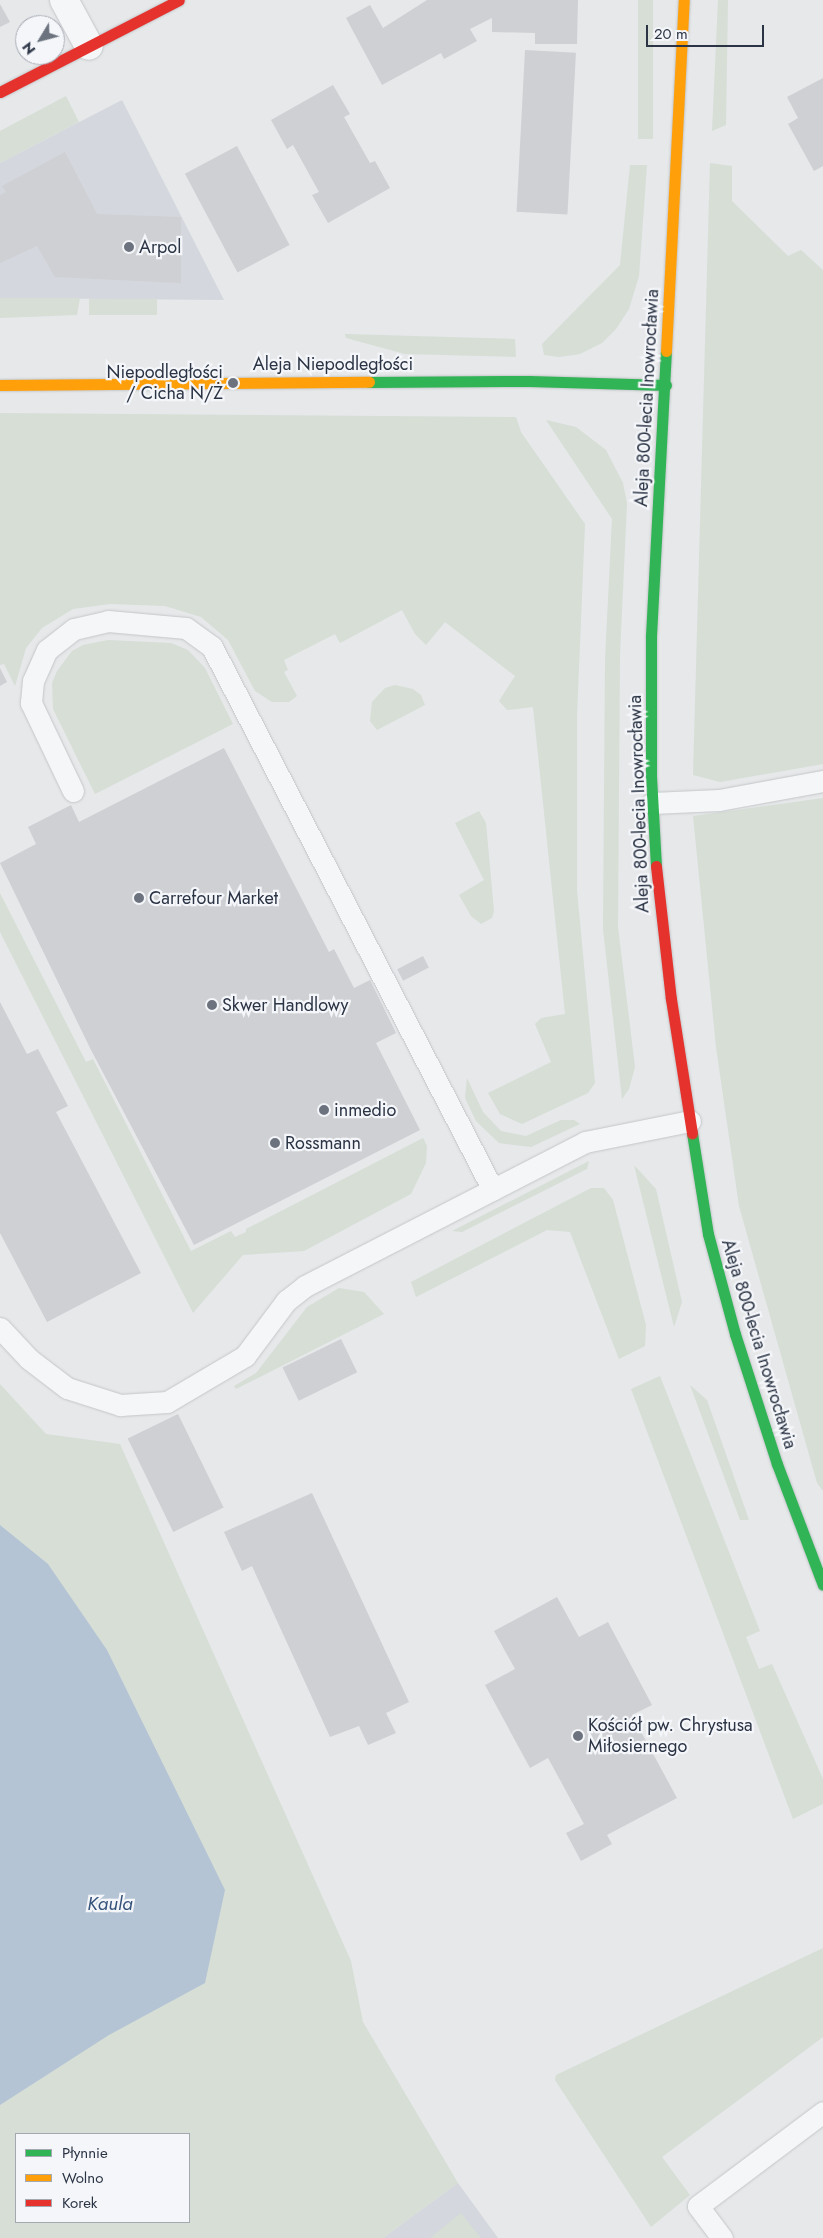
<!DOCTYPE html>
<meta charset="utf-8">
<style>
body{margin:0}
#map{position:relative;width:823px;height:2238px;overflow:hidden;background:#e6e8ea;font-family:Jost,sans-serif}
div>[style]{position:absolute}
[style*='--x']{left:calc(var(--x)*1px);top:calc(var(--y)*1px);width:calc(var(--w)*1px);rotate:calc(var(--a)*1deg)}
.built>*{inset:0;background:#d4d7dd}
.green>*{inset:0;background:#d6ded6;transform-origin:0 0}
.water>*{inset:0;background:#b4c4d5}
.building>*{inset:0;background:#ced0d3;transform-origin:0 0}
.roads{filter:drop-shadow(0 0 1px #c4c6c8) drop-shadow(0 0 1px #c4c6c8)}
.lane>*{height:21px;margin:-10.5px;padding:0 10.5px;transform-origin:10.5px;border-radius:10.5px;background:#f5f6f7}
.street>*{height:28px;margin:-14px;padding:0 14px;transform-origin:14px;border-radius:14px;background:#f5f6f7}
.fast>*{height:11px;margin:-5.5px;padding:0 5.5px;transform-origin:5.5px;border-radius:5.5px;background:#30b455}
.slow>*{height:11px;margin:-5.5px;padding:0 5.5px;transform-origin:5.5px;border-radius:5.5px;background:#ff9f0a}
.jam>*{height:11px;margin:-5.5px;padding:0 5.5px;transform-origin:5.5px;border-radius:5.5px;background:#e5322d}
.dots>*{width:14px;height:14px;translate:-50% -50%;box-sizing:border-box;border:2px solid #f4f6f9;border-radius:50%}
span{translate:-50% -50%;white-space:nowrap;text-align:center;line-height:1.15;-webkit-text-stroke:4.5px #f4f6f9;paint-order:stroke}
.poi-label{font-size:18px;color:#2b3445}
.left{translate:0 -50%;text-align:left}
.right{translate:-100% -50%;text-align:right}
.street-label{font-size:18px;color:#2b3445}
.water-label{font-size:19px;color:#34527a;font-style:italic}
.legend{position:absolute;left:15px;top:2133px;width:175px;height:90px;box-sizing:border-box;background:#f4f6f9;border:1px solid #a4a8b1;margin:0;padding:6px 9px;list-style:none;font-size:15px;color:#2b3445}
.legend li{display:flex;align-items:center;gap:10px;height:25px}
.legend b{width:25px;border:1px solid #a4a8b1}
.north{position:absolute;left:15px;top:15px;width:50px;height:50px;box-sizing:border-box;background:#f4f6f9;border:1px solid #a4a8b1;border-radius:50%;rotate:233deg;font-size:14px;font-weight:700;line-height:20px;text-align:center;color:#2b3445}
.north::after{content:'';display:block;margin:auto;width:18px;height:22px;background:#6c737f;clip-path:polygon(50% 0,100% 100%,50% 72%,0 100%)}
.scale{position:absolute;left:646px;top:25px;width:118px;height:22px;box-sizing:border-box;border:2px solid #2b3445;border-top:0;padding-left:6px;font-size:15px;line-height:18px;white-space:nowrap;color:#2b3445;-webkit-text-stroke:4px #f4f6f9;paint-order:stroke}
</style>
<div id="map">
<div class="built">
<i style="clip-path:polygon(122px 100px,224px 300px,0 298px,0 163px)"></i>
<i style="clip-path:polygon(458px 2183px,498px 2238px,383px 2238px)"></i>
</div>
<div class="green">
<i style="left:638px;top:0;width:15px;height:139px"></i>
<i style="clip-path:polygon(718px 0,728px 0,726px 125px,712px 131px)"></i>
<i style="clip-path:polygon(66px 96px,79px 122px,0 163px,0 131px)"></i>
<i style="clip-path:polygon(710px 163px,732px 166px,732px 201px,788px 256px,801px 250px,823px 270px,823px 764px,720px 782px,693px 775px)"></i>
<i style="clip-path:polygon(630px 165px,647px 165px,639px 276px,629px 309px,616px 329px,602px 343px,580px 354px,559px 357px,544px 355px,542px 344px,620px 265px)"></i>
<i style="clip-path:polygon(0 298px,80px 298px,77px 315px,0 318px)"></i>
<i style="left:89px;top:299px;width:68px;height:16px"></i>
<i style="clip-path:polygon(345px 334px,515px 339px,516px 357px,405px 354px,346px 338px)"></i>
<i style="clip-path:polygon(0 413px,516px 417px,521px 432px,585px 524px,577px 716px,577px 890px,595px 1083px,588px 1093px,522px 1124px,500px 1114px,488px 1093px,551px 1062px,535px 1024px,541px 1018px,565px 1014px,533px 707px,507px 710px,499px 701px,515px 676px,445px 622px,426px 645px,415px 634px,402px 610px,340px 643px,335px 634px,284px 660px,288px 670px,284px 672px,297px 696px,289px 702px,272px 702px,255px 691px,228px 640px,201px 617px,165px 606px,110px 604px,73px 609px,42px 628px,26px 648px,15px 686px,4px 664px,0 665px)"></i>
<i style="clip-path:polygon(546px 420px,576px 427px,606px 450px,623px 483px,627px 503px,620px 655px,618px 927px,635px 1067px,629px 1089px,622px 1099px,603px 929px,605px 659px,612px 519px)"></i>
<i style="clip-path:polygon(108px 640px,171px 643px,188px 650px,205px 668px,233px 724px,95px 794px,53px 709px,52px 683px,57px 671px,72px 651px,83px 645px)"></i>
<i style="clip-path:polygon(395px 685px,413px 689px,421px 695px,425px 705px,377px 730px,370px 721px,372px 702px,385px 688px)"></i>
<i style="clip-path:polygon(823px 798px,823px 1491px,817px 1483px,739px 1206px,716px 1047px,693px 816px)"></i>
<i style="clip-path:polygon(479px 811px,486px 823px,494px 911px,492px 918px,481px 924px,471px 916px,459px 895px,484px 880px,455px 823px)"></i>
<i style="clip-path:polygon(0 893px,86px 1062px,93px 1059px,191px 1251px,231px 1231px,235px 1237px,246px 1232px,246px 1229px,423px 1138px,427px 1146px,426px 1163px,411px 1194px,304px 1251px,243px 1255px,193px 1313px,0 932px)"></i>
<i style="clip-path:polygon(467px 1078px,483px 1112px,501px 1131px,526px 1136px,561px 1120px,574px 1120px,580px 1124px,531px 1147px,499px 1143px,476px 1121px,465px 1098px)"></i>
<i style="clip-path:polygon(589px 1161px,587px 1169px,462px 1232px,452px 1231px)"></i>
<i style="clip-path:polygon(634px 1165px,656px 1189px,682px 1302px,674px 1327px)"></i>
<i style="clip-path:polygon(591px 1188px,604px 1188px,613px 1200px,646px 1325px,645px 1346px,619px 1359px,570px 1232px,547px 1230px,416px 1297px,411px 1282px)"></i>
<i style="clip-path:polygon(339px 1288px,364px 1292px,384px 1314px,236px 1389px,234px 1386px,256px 1373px,307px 1307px)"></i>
<i style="clip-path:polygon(660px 1376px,760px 1631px,746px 1637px,759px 1669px,772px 1664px,823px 1779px,823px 1804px,793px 1819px,631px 1389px)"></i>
<i style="clip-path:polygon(evenodd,0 1384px,46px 1434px,120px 1444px,351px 1961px,363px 2022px,458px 2183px,383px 2238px,0 2238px,0 1384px,16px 2134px,189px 2134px,189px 2222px,16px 2222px,16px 2134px)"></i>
<i style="clip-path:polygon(690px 1385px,707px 1400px,749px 1520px,740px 1520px)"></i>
<i style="clip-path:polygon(823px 1948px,823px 2037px,662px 2157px,690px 2195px,651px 2227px,555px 2080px,556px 2075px)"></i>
<i style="clip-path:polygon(461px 2213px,481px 2238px,430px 2238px)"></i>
</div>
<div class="water">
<i style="clip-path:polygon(0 1525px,48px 1564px,107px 1650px,225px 1890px,205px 1983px,109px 2035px,0 2105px)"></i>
</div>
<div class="building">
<i style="clip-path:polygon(427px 0,578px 0,577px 44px,535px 44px,535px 33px,492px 32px,492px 18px,470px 29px,477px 41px,444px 59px,441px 53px,382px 85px,346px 18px,370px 5px,383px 28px)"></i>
<i style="clip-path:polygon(0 4px,10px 22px,0 27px)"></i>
<i style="left:525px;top:50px;width:51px;height:162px;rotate:3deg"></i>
<i style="clip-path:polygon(823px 78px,823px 166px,814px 171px,788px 124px,798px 118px,787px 97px)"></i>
<i style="clip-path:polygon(333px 85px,350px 114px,344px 117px,370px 163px,375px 161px,390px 188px,328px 223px,312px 195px,319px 192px,293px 145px,287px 149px,271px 120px)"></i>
<i style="left:237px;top:146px;width:112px;height:59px;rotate:62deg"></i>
<i style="clip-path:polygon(65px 152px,97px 214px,181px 217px,181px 283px,55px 277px,37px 246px,0 263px,0 195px,6px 192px,2px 186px)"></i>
<i style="clip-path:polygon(0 668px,7px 682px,0 686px)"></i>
<i style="clip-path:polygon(224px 748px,329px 952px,334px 949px,354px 988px,370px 980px,396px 1033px,376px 1043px,420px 1130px,194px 1245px,91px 1050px,0 863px,36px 844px,28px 827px,71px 805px,79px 822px)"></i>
<i style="left:423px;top:956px;width:13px;height:29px;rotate:63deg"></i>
<i style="clip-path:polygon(0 1002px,27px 1054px,38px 1049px,68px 1106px,56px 1112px,141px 1273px,47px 1322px,0 1233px)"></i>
<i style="left:341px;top:1339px;width:37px;height:65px;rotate:64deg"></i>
<i style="left:178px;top:1414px;width:104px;height:56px;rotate:64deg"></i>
<i style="clip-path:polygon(312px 1493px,409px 1702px,386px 1713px,396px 1733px,368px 1745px,359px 1726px,330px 1737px,252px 1566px,242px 1571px,224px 1532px)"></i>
<i style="clip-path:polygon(557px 1597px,579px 1637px,608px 1622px,652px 1705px,632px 1715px,677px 1798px,607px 1835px,612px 1844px,581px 1861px,566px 1833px,584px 1824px,548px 1758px,530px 1768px,485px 1685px,515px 1669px,494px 1631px)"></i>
</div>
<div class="roads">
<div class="lane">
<i style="--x:73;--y:791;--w:98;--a:-115.5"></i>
<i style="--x:31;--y:703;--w:22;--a:-85"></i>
<i style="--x:33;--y:681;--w:34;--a:-66"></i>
<i style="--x:47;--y:650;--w:34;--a:-38"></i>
<i style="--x:74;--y:629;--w:35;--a:-13"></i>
<i style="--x:108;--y:621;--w:78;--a:5.1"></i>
<i style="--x:186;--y:628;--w:32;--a:36"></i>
<i style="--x:212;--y:647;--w:611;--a:62.64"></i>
<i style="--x:652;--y:803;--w:67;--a:-2.6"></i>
<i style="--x:719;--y:800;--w:106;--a:-10.4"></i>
<i style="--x:0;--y:1328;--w:42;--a:46.9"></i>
<i style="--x:29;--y:1359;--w:48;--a:37.3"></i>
<i style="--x:67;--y:1388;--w:56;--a:17.8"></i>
<i style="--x:120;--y:1405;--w:47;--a:-3.7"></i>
<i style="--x:167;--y:1402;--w:91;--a:-30.5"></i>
<i style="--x:245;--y:1356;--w:69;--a:-53.3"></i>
<i style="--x:286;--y:1301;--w:24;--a:-38"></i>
<i style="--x:305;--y:1286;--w:315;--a:-27.2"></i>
<i style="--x:585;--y:1142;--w:107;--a:-11.3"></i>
<i style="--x:722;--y:2238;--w:40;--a:-127"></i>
<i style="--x:698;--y:2206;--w:156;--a:-36.9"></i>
</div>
<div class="street">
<i style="--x:64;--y:0;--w:52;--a:61.5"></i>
</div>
<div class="fast">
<i style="--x:369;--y:382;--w:160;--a:-0.4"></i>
<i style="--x:529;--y:381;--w:137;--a:1.7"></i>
<i style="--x:656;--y:866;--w:90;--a:-93.2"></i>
<i style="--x:651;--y:776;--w:140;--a:-90"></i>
<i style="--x:651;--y:636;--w:285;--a:-87"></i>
<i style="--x:692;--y:1133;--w:102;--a:81"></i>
<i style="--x:708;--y:1234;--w:104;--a:74.9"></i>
<i style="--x:735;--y:1334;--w:137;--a:72.1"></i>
<i style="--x:777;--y:1464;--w:129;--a:69.2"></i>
</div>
<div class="slow">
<i style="--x:666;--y:351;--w:351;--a:-87.1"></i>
<i style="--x:0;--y:385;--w:369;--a:-0.5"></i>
</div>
<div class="jam">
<i style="--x:0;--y:92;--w:201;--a:-27.2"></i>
<i style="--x:656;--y:866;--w:134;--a:83.6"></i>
<i style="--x:671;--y:999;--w:136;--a:81.1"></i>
</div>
</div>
<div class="dots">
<i style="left:129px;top:247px;background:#6c737f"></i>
<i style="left:233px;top:383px;background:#6c737f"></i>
<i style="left:139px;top:898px;background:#6c737f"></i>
<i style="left:212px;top:1005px;background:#6c737f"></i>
<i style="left:324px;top:1110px;background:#6c737f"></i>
<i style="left:275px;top:1143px;background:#6c737f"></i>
<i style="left:578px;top:1736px;background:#6c737f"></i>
</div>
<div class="poi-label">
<span class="left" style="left:139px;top:247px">Arpol</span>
<span class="right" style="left:223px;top:383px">Niepodległości<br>/ Cicha N/Ż</span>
<span class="left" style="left:149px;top:898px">Carrefour Market</span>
<span class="left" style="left:222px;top:1005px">Skwer Handlowy</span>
<span class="left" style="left:334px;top:1110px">inmedio</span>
<span class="left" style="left:285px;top:1143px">Rossmann</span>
<span class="left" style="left:588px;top:1736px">Kościół pw. Chrystusa<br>Miłosiernego</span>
</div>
<div class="street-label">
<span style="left:333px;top:364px">Aleja Niepodległości</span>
<span style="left:647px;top:398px;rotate:-87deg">Aleja 800-lecia Inowrocławia</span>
<span style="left:639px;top:804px;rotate:-92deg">Aleja 800-lecia Inowrocławia</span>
<span style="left:759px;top:1344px;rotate:73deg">Aleja 800-lecia Inowrocławia</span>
</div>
<div class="water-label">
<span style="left:110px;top:1904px">Kaula</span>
</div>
<ul class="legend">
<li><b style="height:6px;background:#30b455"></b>Płynnie</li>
<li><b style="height:6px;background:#ff9f0a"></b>Wolno</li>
<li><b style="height:6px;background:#e5322d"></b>Korek</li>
</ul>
<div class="north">N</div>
<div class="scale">20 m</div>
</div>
